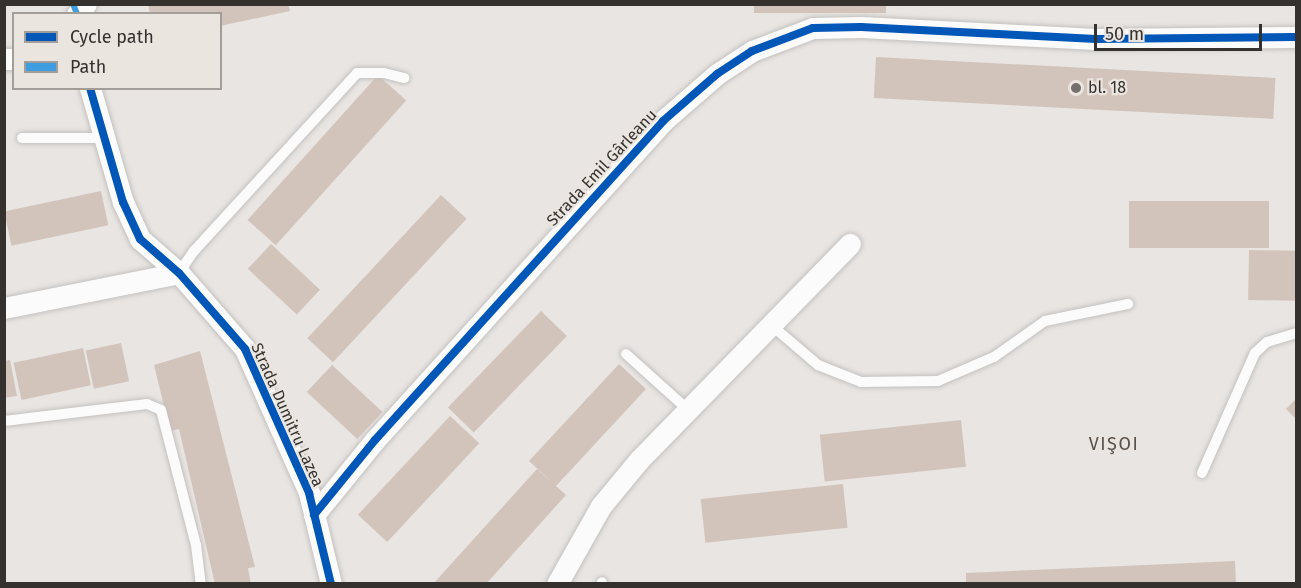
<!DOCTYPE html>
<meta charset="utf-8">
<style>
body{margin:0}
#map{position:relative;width:1301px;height:588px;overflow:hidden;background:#e8e5e3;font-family:"Fira Sans",sans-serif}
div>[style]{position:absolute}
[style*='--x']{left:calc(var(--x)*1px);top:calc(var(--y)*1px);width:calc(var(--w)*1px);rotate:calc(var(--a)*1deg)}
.building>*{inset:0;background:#d3c4bb;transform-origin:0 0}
.roads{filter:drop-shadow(0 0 2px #c3c1bf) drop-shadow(0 0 2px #c3c1bf)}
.service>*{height:10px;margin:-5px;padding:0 5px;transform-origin:5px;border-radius:5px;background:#fcfbfb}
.minor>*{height:21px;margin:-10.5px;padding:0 10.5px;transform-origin:10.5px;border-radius:10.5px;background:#fcfbfb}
.quiet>*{height:6px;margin-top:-3px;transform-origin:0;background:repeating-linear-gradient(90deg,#3e9de1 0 12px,transparent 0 18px)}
.cycleway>*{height:8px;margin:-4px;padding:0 4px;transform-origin:4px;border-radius:4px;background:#0057b8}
.dots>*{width:16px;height:16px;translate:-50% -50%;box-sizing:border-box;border:3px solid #ebe5e0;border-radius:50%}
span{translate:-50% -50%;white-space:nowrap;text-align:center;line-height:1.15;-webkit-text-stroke:4.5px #ebe5e0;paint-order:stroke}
.poi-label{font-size:16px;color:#34312f}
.left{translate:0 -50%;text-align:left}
.street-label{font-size:16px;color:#34312f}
.neighbourhood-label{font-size:18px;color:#57524e;letter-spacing:1.5px}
.frame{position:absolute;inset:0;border:6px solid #34312f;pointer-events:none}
.legend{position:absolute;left:12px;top:12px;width:210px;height:78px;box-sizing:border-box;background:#ebe5e0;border:2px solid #a29d99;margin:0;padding:8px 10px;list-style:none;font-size:18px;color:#34312f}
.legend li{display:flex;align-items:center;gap:12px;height:30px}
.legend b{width:30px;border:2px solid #a29d99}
.scale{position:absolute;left:1094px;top:24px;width:168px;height:27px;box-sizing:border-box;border:3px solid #34312f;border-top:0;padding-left:8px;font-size:18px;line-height:21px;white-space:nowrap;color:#34312f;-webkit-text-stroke:4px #ebe5e0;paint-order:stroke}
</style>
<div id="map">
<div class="building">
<i style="clip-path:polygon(148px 4px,288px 4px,290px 11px,220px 26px,220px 14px,150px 14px)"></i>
<i style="left:754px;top:4px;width:132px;height:9px"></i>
<i style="left:876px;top:57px;width:400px;height:41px;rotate:3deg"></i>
<i style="left:378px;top:75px;width:38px;height:195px;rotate:42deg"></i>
<i style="left:101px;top:191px;width:35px;height:99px;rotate:78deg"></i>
<i style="left:441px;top:195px;width:35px;height:196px;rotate:43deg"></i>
<i style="left:1269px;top:201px;width:47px;height:140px;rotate:90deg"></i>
<i style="left:271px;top:244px;width:67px;height:34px;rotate:43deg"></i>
<i style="left:1249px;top:250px;width:47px;height:50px;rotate:1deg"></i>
<i style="left:541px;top:311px;width:36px;height:134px;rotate:44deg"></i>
<i style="left:121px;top:343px;width:39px;height:36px;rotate:78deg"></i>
<i style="left:83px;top:348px;width:38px;height:71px;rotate:78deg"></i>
<i style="clip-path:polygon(200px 351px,255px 567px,248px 568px,251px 584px,215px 584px,179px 429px,170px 431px,154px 365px)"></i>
<i style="clip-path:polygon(10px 360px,17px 396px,4px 398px,4px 361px)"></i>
<i style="clip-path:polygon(619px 364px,646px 389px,556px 486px,566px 495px,486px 584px,433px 584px,537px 469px,554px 484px,529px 461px)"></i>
<i style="left:332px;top:365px;width:69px;height:37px;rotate:43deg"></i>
<i style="clip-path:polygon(1296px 399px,1296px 419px,1286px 409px)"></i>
<i style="left:450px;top:416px;width:40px;height:135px;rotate:43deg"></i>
<i style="left:961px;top:420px;width:47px;height:142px;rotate:84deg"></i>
<i style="left:843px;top:484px;width:44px;height:143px;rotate:84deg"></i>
<i style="clip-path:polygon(1235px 561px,1236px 584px,966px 584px,966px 573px)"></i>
</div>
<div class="roads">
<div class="service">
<i style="--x:22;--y:138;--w:83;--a:0"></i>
<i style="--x:179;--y:273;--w:27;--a:-56"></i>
<i style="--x:194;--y:251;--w:241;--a:-47.5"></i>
<i style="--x:357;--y:73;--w:27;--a:0"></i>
<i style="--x:384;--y:73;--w:21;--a:14"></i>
<i style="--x:770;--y:324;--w:63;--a:40.5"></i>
<i style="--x:818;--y:365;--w:46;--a:21.6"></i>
<i style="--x:861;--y:382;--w:77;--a:-0.7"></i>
<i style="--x:938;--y:381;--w:61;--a:-23.2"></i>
<i style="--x:994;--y:357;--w:62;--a:-35.2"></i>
<i style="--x:1045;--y:321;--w:85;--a:-11.6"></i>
<i style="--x:626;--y:354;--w:81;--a:42"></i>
<i style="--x:4;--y:421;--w:144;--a:-6.8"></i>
<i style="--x:147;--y:404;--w:15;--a:23"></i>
<i style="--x:161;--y:410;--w:139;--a:75.5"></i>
<i style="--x:196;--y:545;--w:39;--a:83"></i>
<i style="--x:1202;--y:473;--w:131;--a:-66.2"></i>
<i style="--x:1255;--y:353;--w:16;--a:-43"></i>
<i style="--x:1267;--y:342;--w:30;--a:-17"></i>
<i style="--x:601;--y:584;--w:2;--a:-63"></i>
</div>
<div class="minor">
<i style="--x:77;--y:14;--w:13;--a:-48"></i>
<i style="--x:4;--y:59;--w:10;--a:0"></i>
<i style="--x:90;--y:88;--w:119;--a:73.9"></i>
<i style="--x:123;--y:202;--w:41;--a:65.3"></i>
<i style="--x:140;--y:239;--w:52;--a:41.1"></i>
<i style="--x:179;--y:273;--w:101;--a:49"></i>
<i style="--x:245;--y:349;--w:158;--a:66"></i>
<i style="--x:309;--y:493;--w:94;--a:76.4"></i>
<i style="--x:4;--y:308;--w:178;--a:-11.3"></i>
<i style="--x:314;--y:515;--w:97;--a:-50.9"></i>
<i style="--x:375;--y:440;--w:430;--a:-47.9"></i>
<i style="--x:663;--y:121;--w:72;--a:-41"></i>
<i style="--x:717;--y:74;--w:42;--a:-33.3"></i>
<i style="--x:752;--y:51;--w:65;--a:-20.7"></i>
<i style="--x:813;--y:28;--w:48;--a:-1.2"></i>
<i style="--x:861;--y:27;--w:235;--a:2.9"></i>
<i style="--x:1096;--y:39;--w:200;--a:-0.6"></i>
<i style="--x:557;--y:584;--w:90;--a:-60.6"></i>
<i style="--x:601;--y:506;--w:60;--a:-50.4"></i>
<i style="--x:639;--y:460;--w:302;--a:-45.7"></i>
</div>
</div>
<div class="quiet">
<i style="--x:73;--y:4;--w:11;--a:68"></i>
</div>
<div class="cycleway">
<i style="--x:90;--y:88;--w:119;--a:73.9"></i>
<i style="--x:123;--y:202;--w:41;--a:65.3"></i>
<i style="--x:140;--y:239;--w:52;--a:41.1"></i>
<i style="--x:179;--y:273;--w:101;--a:49"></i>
<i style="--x:245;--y:349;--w:158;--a:66"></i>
<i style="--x:309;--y:493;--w:94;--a:76.4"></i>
<i style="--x:314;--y:515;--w:97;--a:-50.9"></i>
<i style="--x:375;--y:440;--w:430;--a:-47.9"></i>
<i style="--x:663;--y:121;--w:72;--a:-41"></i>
<i style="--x:717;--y:74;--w:42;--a:-33.3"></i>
<i style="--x:752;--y:51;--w:65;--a:-20.7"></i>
<i style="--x:813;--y:28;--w:48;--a:-1.2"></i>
<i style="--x:861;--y:27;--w:235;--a:2.9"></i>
<i style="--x:1096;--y:39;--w:200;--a:-0.6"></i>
</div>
<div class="dots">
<i style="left:1076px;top:88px;background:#73706e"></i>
</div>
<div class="poi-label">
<span class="left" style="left:1088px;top:88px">bl. 18</span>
</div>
<div class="street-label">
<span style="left:602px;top:168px;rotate:-47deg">Strada Emil Gârleanu</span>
<span style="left:287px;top:415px;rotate:66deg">Strada Dumitru Lazea</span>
</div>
<div class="neighbourhood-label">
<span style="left:1114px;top:444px">VIŞOI</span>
</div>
<div class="frame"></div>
<ul class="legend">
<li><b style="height:8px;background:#0057b8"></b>Cycle path</li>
<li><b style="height:8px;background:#3e9de1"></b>Path</li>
</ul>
<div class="scale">50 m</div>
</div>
